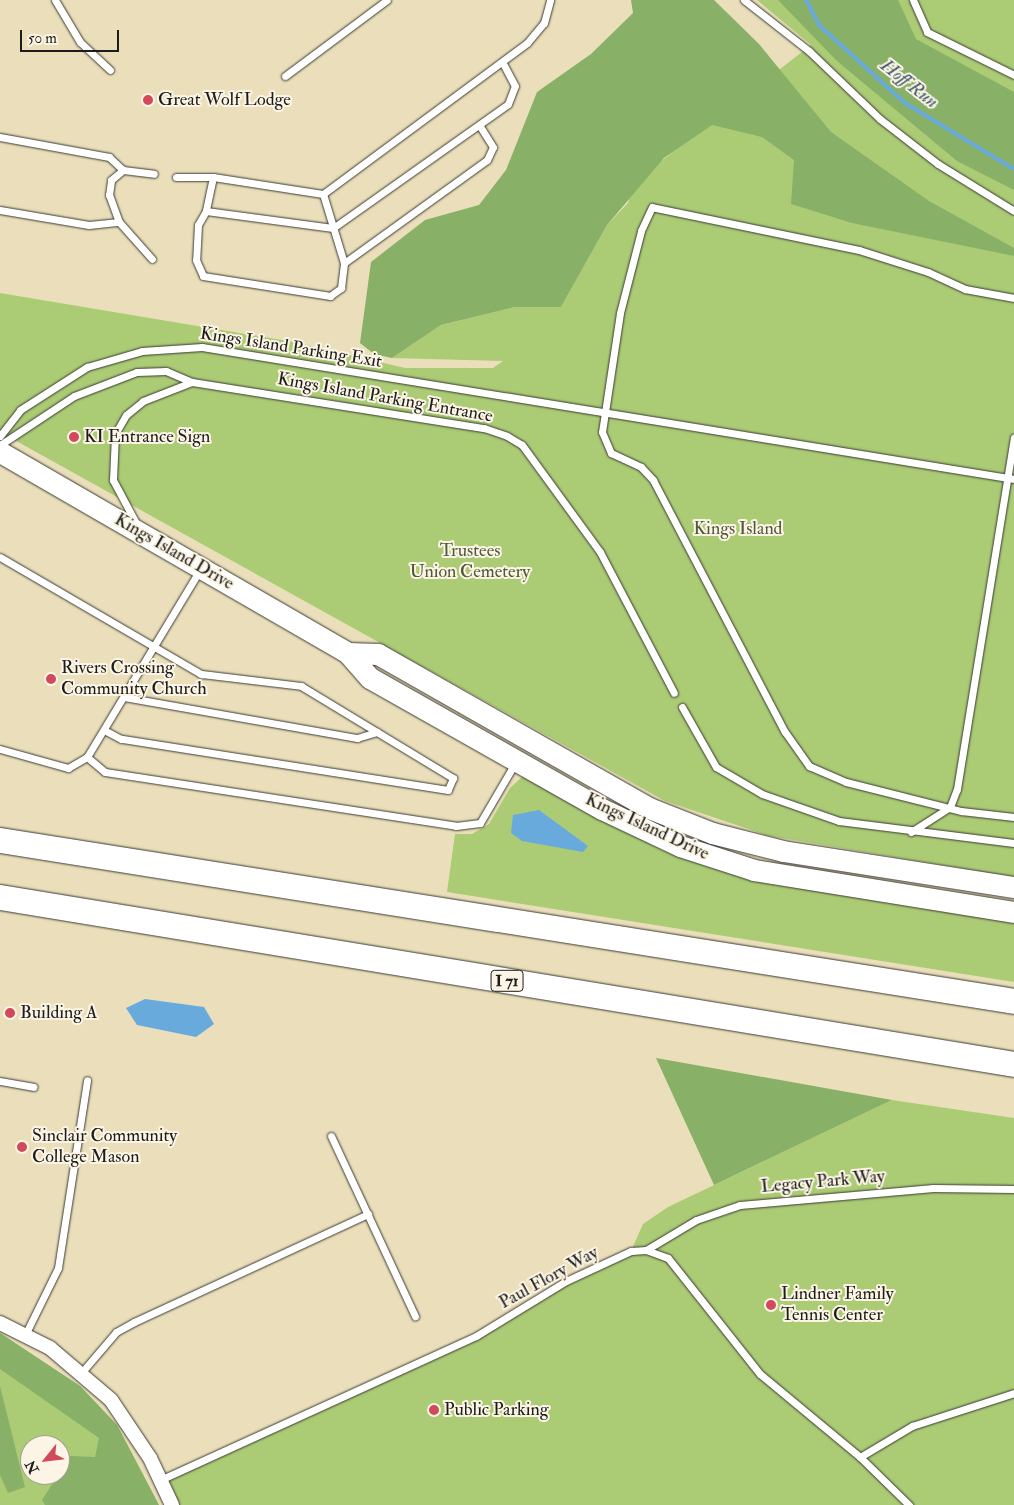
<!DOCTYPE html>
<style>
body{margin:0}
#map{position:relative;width:1014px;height:1505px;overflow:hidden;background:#eadfba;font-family:"IM FELL Double Pica",serif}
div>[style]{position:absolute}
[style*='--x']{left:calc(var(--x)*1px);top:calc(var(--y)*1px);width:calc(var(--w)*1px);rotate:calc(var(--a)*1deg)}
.green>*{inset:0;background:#abcc75}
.forest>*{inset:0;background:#88b066}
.water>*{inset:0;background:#69aadd}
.stream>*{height:4px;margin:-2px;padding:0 2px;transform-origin:2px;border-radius:2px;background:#69aadd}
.roads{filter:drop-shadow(0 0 1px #3b3934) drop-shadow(0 0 1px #3b3934)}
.lane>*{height:7px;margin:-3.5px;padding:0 3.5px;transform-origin:3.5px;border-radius:3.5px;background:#fff}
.street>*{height:14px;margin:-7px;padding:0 7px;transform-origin:7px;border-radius:7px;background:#fff}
.primary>*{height:21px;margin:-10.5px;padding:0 10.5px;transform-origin:10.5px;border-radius:10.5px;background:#fff}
.highway>*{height:25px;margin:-12.5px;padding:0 12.5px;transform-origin:12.5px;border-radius:12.5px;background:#fff}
.dots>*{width:14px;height:14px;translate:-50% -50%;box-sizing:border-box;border:2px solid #fcf5e5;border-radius:50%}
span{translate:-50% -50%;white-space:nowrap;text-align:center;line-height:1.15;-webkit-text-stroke:4px #fcf5e5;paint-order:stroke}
.shield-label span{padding:1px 4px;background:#fcf5e5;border:1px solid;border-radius:4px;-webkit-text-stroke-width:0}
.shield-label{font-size:16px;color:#1c1c1c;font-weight:700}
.poi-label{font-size:18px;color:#1c1c1c}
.left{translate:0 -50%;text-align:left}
.street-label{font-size:18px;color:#1c1c1c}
.park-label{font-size:18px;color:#4e5a3b}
.water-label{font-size:19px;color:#3b5569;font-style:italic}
.north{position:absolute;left:20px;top:1435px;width:50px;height:50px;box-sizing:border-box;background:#fcf5e5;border:1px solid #a29e95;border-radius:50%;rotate:241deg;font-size:14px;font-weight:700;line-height:20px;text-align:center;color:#1c1c1c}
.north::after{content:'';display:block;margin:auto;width:18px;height:22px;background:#d1495b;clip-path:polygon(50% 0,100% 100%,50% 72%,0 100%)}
.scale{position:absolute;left:20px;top:30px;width:99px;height:22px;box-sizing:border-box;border:2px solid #1c1c1c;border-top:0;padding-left:6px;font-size:15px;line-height:18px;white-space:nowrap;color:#1c1c1c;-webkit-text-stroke:4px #fcf5e5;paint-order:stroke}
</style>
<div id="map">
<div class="green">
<i style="clip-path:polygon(757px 0,1014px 0,1014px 877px,769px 836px,665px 801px,0 432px,0 293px,294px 342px,405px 368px,493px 368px,503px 361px,392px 358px,441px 325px,515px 307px,561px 307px,607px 225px,628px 203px,633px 183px,811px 45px)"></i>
<i style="clip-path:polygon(524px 775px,660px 849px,719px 868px,1014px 919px,1014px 982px,447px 892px,455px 834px,472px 834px,489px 824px,510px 788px)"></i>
<i style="clip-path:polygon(892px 1100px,1014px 1118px,1014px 1505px,172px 1505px,160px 1480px,476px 1336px,566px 1281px,631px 1251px,643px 1224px,668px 1207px)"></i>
<i style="clip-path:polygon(evenodd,0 1333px,80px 1386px,117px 1425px,159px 1505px,0 1505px,0 1333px,30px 1445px,60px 1445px,60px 1475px,30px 1475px,30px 1445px)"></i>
</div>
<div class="forest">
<i style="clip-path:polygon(631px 0,714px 0,759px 44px,831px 132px,929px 201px,1014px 248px,1014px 256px,852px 223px,791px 204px,794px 160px,762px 137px,712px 125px,664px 158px,607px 225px,561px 307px,515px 307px,441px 325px,392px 358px,374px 354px,360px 343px,371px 262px,425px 220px,479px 205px,506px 170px,537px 92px,591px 54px,633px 13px)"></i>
<i style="clip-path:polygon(778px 0,898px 0,916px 39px,1014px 92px,1014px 190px,957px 161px,837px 61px)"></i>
<i style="clip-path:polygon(656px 1058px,892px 1100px,714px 1185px)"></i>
<i style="clip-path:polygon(0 1333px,80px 1386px,117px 1425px,159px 1505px,45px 1505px,42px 1500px,70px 1456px,95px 1457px,99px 1438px,0 1369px)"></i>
<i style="clip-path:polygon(0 1386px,25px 1487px,8px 1493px,0 1475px)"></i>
</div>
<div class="water">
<i style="clip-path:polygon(539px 810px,588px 846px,583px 852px,522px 841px,511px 833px,513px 815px)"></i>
<i style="clip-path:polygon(145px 999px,204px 1007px,214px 1024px,196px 1037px,137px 1025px,126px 1008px)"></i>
</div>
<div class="stream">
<i style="--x:806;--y:0;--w:30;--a:62"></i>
<i style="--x:820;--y:26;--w:115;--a:42.2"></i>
<i style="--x:905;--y:103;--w:127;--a:31.2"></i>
</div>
<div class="roads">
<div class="lane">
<i style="--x:55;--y:0;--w:49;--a:59.2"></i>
<i style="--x:80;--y:42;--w:41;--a:43"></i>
<i style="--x:744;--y:0;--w:83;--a:38.1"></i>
<i style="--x:809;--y:51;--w:98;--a:43.8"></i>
<i style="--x:880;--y:119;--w:73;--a:37.8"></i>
<i style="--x:938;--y:164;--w:89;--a:31.7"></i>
<i style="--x:913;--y:0;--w:35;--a:66"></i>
<i style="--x:927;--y:32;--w:97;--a:26.3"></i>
<i style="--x:285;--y:76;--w:127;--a:-36.7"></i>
<i style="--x:0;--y:137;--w:111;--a:10.4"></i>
<i style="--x:109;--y:157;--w:19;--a:43"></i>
<i style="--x:176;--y:177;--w:37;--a:0"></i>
<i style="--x:213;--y:177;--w:111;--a:8.8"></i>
<i style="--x:323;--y:194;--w:254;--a:-36.5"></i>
<i style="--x:527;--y:43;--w:26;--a:-50"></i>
<i style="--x:544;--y:23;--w:24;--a:-75"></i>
<i style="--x:213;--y:177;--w:35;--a:102"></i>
<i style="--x:206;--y:211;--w:16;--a:120"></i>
<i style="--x:198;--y:225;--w:35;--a:93"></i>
<i style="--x:196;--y:260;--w:17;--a:66"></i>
<i style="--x:203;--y:276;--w:129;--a:8.9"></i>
<i style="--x:330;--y:296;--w:14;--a:-36"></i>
<i style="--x:341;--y:288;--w:25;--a:-83"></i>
<i style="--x:344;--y:263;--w:72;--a:-106.9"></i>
<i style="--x:0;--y:210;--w:90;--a:9.6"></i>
<i style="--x:89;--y:225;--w:30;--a:-6"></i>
<i style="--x:206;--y:211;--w:128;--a:7.6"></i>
<i style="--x:333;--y:228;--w:214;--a:-35.3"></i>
<i style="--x:508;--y:104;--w:19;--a:-69"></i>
<i style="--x:515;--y:86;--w:27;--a:-118"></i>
<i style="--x:152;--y:259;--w:50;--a:-131.7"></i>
<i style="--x:119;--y:222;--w:29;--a:-110"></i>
<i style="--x:109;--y:195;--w:15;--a:-82"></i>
<i style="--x:111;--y:180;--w:16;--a:-40"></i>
<i style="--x:123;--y:170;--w:31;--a:7"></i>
<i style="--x:344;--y:263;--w:176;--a:-35.8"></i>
<i style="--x:487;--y:160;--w:14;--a:-65"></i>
<i style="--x:493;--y:147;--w:25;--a:-122"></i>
<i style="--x:1014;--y:298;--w:50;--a:-169.6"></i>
<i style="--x:965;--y:289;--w:41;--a:-155.3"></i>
<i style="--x:928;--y:272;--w:72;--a:-162.3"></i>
<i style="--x:859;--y:250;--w:211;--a:-168.3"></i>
<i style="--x:652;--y:207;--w:26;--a:115"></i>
<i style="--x:641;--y:231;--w:85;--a:104.4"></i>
<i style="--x:620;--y:313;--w:120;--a:98.6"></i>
<i style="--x:602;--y:432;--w:23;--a:67"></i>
<i style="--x:611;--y:453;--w:33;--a:25"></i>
<i style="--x:641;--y:467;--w:18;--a:47"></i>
<i style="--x:653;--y:480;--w:284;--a:62.4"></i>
<i style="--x:785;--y:732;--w:42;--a:54.8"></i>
<i style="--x:809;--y:766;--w:40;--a:23.4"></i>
<i style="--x:846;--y:782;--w:119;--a:14.2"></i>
<i style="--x:961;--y:811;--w:53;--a:6.5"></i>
<i style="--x:0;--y:436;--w:33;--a:-52"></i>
<i style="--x:20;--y:410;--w:80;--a:-32.7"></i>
<i style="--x:87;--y:367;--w:57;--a:-16.2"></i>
<i style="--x:142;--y:351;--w:60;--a:-3.8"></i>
<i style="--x:202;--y:347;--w:823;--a:9.23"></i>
<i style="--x:0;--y:445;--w:89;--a:-33.5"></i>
<i style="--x:74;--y:396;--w:67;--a:-20.9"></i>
<i style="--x:137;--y:372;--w:29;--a:-2"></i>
<i style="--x:166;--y:371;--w:28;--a:23"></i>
<i style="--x:192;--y:382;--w:296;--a:9"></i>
<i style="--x:484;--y:428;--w:24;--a:19"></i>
<i style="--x:507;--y:436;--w:17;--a:31"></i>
<i style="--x:522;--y:445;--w:132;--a:53.9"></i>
<i style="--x:600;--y:552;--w:159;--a:62.3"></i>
<i style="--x:137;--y:525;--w:51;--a:-118.1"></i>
<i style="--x:113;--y:480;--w:46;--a:-87.5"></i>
<i style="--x:115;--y:434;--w:22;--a:-60"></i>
<i style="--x:126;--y:415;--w:22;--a:-39"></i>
<i style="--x:143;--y:401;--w:53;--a:-21.2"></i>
<i style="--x:0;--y:557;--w:233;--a:30.2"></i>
<i style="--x:201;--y:674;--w:101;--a:6.8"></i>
<i style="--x:301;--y:686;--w:178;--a:31.2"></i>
<i style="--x:453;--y:778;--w:13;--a:113"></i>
<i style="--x:448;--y:790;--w:331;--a:-171.1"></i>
<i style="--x:121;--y:739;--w:19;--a:-152"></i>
<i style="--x:124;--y:697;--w:237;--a:10"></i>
<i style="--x:357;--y:738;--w:21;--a:-17"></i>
<i style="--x:682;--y:707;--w:69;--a:60.5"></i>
<i style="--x:716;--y:767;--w:53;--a:30.4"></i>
<i style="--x:762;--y:794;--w:82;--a:19.3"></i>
<i style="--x:839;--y:821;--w:176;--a:7.2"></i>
<i style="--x:0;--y:749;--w:71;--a:15.6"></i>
<i style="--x:68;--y:768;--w:22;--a:-30"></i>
<i style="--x:87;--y:757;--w:218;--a:-58.9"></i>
<i style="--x:87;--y:757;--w:23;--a:40"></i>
<i style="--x:105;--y:772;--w:355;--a:8.7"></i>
<i style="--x:456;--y:826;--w:24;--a:-7"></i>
<i style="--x:480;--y:823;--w:69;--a:-59.7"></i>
<i style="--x:911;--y:832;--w:46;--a:-32.7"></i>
<i style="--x:950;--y:807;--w:19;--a:-69"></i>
<i style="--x:957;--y:789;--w:356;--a:-80.8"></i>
<i style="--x:0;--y:1081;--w:34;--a:10"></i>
<i style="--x:331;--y:1136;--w:199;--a:65"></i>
<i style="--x:646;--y:1250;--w:58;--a:-31"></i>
<i style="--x:696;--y:1220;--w:46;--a:-18.8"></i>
<i style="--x:740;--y:1205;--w:194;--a:-5"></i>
<i style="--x:933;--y:1188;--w:81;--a:0.7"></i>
<i style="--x:25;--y:1335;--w:75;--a:-63.8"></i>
<i style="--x:58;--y:1268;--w:190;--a:-81.2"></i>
<i style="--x:82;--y:1372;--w:52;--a:-49.6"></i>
<i style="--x:116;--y:1332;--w:21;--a:-29"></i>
<i style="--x:134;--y:1322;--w:258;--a:-24.8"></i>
<i style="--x:860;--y:1457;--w:61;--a:-30.8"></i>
<i style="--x:912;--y:1426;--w:107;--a:-17.9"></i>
<i style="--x:160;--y:1480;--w:347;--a:-24.5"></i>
<i style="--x:476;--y:1336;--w:105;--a:-31.4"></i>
<i style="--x:566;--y:1281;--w:72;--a:-24.8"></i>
<i style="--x:631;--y:1251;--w:15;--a:-4"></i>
<i style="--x:646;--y:1250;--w:23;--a:20"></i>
<i style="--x:668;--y:1258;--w:148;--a:51.6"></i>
<i style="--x:760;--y:1374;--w:130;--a:39.7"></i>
<i style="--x:860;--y:1457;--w:69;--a:44.4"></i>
</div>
<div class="street">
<i style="--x:0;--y:1323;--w:56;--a:26.6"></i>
<i style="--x:50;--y:1348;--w:80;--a:40.4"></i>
<i style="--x:111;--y:1400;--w:70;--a:56.1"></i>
<i style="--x:150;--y:1458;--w:52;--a:64.9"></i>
</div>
<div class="primary">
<i style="--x:0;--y:452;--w:402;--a:30"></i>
<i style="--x:348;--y:653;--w:33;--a:49"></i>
<i style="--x:370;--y:678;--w:266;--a:29.5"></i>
<i style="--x:602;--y:809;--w:86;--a:25.4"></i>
<i style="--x:680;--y:846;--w:78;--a:18"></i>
<i style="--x:754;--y:870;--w:263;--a:9.2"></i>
<i style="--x:348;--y:653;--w:30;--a:2"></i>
<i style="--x:378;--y:654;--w:312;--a:29.6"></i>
<i style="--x:649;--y:808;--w:68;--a:21.6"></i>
<i style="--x:712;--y:833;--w:73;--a:14.2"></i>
<i style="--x:783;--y:851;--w:234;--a:8.9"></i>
</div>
<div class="highway">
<i style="--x:0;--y:840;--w:1027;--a:9.02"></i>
<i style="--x:0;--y:897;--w:1028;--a:9.35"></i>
</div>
</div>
<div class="dots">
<i style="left:148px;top:100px;background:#d1495b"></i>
<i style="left:74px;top:437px;background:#d1495b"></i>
<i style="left:51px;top:679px;background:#d1495b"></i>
<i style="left:10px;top:1013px;background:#d1495b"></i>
<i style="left:22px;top:1147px;background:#d1495b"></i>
<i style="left:771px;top:1305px;background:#d1495b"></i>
<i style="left:434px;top:1410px;background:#d1495b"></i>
</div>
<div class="shield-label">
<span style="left:507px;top:981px">I 71</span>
</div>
<div class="poi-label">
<span class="left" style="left:158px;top:100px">Great Wolf Lodge</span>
<span class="left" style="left:84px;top:437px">KI Entrance Sign</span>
<span class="left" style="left:61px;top:679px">Rivers Crossing<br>Community Church</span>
<span class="left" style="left:20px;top:1013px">Building A</span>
<span class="left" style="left:32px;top:1147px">Sinclair Community<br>College Mason</span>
<span class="left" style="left:781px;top:1305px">Lindner Family<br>Tennis Center</span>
<span class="left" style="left:444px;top:1410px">Public Parking</span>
</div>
<div class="street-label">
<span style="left:291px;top:348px;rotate:9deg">Kings Island Parking Exit</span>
<span style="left:385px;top:398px;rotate:10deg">Kings Island Parking Entrance</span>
<span style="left:174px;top:552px;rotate:30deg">Kings Island Drive</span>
<span style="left:647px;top:827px;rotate:25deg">Kings Island Drive</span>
<span style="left:823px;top:1182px;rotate:-5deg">Legacy Park Way</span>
<span style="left:549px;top:1278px;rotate:-29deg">Paul Flory Way</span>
</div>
<div class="park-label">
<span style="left:738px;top:529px">Kings Island</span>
<span style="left:470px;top:562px">Trustees<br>Union Cemetery</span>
</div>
<div class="water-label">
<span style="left:909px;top:84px;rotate:38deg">Hoff Run</span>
</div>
<div class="north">N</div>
<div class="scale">50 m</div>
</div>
